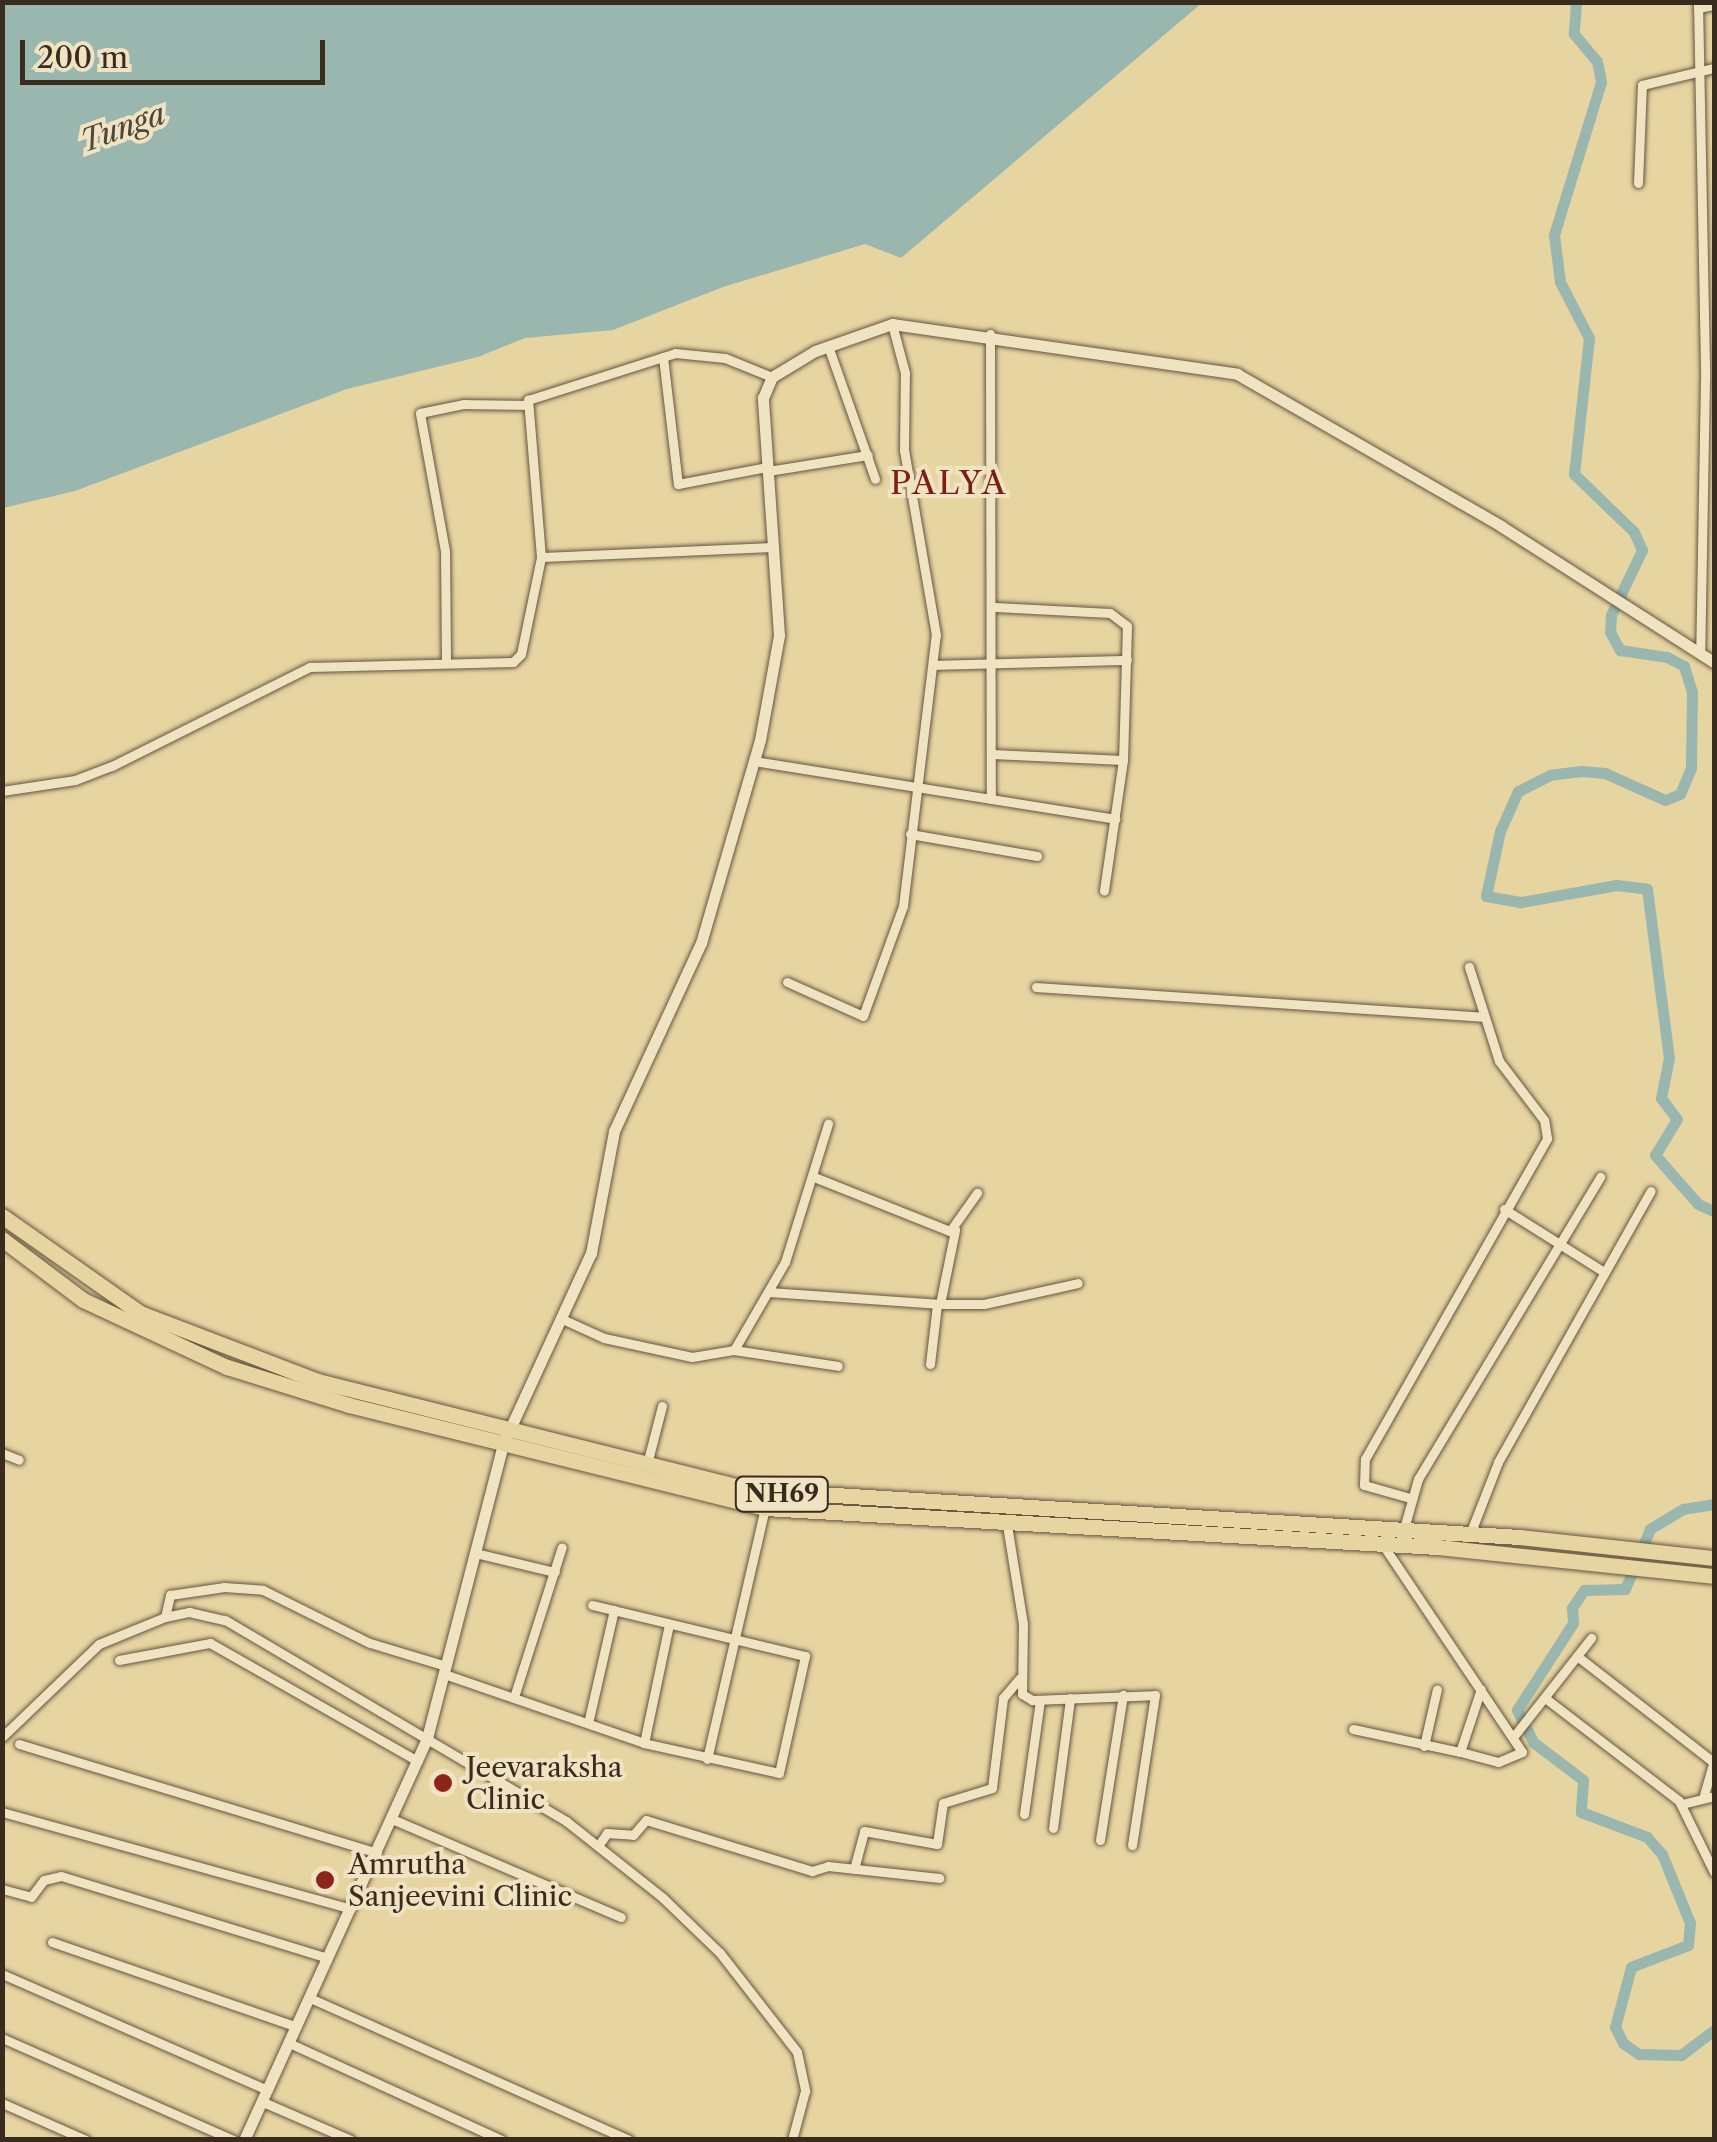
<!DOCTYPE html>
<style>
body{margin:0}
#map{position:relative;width:1717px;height:2142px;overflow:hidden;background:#e6d4a1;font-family:"Libre Caslon Text",serif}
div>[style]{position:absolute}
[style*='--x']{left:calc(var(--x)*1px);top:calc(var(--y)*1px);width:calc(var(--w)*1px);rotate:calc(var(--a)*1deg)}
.water>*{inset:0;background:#99b7ae}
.canal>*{height:11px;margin:-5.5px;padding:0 5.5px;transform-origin:5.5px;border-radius:5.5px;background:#99b7ae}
.roads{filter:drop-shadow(0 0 2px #655540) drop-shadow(0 0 2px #655540)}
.street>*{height:9px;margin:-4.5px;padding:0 4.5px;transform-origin:4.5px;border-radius:4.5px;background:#efe3c2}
.secondary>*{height:11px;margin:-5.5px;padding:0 5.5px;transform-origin:5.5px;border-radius:5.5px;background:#efe3c2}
.highway>*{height:15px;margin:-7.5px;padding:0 7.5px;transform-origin:7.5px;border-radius:7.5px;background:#e6d4a1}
.dots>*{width:28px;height:28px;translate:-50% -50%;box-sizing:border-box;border:5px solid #efe3c2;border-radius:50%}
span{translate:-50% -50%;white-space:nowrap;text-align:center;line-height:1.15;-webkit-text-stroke:8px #efe3c2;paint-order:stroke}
.shield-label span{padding:2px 8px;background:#efe3c2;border:2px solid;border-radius:8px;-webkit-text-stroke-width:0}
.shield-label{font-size:25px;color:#3a2b1f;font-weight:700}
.poi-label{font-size:28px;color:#3a2b1f}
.left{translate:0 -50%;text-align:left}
.water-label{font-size:30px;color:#4d473c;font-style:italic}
.quarter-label{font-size:32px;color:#7a1f14;letter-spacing:2.5px}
.frame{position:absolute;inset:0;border:5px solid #3a2b1f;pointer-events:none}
.scale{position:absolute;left:20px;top:40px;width:305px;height:45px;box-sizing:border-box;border:5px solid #3a2b1f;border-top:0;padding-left:12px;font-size:30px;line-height:35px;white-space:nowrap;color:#3a2b1f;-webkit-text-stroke:8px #efe3c2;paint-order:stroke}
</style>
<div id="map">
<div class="water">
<i style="clip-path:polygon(2px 3px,3px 2px,1202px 3px,901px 258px,865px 244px,723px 287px,613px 330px,525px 338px,478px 357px,347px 389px,75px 491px,3px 508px)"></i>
</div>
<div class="canal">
<i style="--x:1576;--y:2;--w:32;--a:94"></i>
<i style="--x:1574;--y:34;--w:35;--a:50"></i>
<i style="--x:1597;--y:61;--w:21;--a:79"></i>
<i style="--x:1601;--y:82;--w:160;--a:107.1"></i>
<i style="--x:1554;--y:235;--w:47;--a:82.7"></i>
<i style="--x:1560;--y:282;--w:63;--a:62.6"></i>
<i style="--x:1589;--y:338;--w:137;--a:96.3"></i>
<i style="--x:1574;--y:474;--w:83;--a:44"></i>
<i style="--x:1634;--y:532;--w:20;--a:66"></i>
<i style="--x:1642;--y:550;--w:72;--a:115.5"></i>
<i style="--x:1611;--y:615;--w:17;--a:93"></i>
<i style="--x:1610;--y:632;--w:21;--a:61"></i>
<i style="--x:1620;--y:650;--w:48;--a:8.5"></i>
<i style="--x:1667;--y:657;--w:19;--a:28"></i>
<i style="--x:1684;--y:666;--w:27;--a:73"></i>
<i style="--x:1692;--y:692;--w:76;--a:90.8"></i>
<i style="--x:1691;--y:768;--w:28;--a:113"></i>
<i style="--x:1680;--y:794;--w:16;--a:158"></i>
<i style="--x:1665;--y:800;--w:66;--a:-155.8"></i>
<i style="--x:1605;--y:773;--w:24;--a:-175"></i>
<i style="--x:1581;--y:771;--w:31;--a:173"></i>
<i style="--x:1550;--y:775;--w:36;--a:153"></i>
<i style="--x:1518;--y:791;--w:44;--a:114.2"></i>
<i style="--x:1500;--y:831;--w:66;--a:102.2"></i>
<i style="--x:1486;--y:896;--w:36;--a:10"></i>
<i style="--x:1521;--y:902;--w:97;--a:-10.1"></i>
<i style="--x:1616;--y:885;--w:31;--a:7"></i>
<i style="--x:1647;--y:889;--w:170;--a:82.6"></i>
<i style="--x:1669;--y:1058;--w:41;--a:101.3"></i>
<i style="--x:1661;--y:1098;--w:26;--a:53"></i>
<i style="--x:1677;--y:1119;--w:42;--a:121.4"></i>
<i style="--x:1655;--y:1155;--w:65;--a:48.7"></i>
<i style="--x:1698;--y:1204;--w:17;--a:24"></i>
<i style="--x:1714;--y:1504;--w:31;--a:171"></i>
<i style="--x:1683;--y:1509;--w:39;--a:149"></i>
<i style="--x:1650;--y:1529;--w:65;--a:112.6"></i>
<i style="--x:1625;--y:1589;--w:41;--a:178.6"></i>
<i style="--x:1584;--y:1590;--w:22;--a:124"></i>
<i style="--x:1572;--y:1608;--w:15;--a:86"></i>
<i style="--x:1573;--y:1623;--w:103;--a:122.8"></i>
<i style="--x:1517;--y:1710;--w:36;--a:63"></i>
<i style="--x:1533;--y:1742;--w:63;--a:37.2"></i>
<i style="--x:1583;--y:1780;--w:32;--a:94"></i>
<i style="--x:1581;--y:1812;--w:71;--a:20.7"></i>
<i style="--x:1647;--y:1837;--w:23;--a:49"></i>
<i style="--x:1662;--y:1854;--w:74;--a:67.9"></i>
<i style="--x:1690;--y:1923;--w:22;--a:95"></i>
<i style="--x:1688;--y:1945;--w:61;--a:158.9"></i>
<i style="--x:1631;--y:1967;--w:62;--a:104.9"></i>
<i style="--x:1615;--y:2027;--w:18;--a:63"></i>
<i style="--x:1623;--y:2043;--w:19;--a:35"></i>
<i style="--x:1639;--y:2054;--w:42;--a:1.4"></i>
<i style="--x:1681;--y:2055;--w:41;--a:-37.1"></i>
</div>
<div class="roads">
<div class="street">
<i style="--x:1698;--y:2;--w:377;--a:88.9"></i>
<i style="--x:1705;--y:379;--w:274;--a:91"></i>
<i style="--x:1698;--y:8;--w:16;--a:-11"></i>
<i style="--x:1638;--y:183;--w:98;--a:-87.7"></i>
<i style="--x:1642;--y:85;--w:74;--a:-13.3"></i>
<i style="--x:990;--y:334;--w:465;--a:89.9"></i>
<i style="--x:828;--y:346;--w:141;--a:70.5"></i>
<i style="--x:663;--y:357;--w:128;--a:83.3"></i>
<i style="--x:678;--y:484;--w:91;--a:-10.8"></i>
<i style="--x:768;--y:471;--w:101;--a:-9.1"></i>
<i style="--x:541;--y:557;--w:233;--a:-2.5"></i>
<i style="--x:995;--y:607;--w:115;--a:3"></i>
<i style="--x:1110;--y:613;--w:21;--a:37"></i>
<i style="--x:1127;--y:626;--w:134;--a:91.7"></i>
<i style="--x:1123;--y:760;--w:132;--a:98.3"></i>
<i style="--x:446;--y:662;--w:111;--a:-90.5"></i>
<i style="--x:445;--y:551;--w:140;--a:-100.3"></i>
<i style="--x:420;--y:413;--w:45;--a:-11.6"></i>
<i style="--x:464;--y:404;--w:62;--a:0.9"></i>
<i style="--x:935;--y:665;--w:192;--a:-1.5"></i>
<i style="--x:992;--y:754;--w:131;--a:2.6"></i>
<i style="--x:754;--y:761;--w:366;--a:9.1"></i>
<i style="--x:2;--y:791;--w:74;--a:-8.6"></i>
<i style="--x:75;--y:780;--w:40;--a:-21"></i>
<i style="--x:112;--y:766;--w:221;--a:-26.6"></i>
<i style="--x:310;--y:667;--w:203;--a:-1.4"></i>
<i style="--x:513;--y:662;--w:11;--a:-45"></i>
<i style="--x:521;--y:654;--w:99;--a:-78.3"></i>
<i style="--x:541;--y:557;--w:158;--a:-94.7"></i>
<i style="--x:528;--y:400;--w:154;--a:-17.7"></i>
<i style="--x:675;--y:353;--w:50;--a:5.7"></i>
<i style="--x:725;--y:358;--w:51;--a:22"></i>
<i style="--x:910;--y:834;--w:129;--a:9.8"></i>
<i style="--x:787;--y:982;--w:83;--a:24.1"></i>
<i style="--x:863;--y:1016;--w:117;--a:-70"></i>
<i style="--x:903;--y:906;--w:273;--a:-83.1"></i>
<i style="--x:936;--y:635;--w:188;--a:-99.8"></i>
<i style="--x:904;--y:450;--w:77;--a:-89.3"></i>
<i style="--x:905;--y:373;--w:51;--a:-104.9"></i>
<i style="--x:1036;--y:987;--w:447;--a:3.8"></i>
<i style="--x:814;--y:1177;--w:146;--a:21.7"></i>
<i style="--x:950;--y:1231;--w:47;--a:-54.6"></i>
<i style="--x:1504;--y:1209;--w:118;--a:32.2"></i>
<i style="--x:770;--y:1292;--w:170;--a:4"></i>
<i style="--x:940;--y:1304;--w:76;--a:-78.5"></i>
<i style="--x:940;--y:1304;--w:44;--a:0"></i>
<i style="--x:984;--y:1304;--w:96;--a:-12.6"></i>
<i style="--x:560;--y:1318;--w:48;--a:24.4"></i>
<i style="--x:604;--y:1338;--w:90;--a:12.2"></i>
<i style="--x:692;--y:1357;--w:43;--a:-9.5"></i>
<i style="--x:734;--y:1350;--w:102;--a:-59.9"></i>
<i style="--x:785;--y:1262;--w:145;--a:-72.7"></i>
<i style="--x:734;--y:1350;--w:105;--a:8.7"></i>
<i style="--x:930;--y:1364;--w:60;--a:-83.3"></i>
<i style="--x:2;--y:1453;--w:18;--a:22"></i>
<i style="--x:647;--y:1464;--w:60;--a:-75.5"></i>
<i style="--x:1410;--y:1498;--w:48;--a:-164.2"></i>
<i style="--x:1364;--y:1485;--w:26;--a:-88"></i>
<i style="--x:1365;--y:1459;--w:369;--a:-60.4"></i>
<i style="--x:1547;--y:1138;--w:18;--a:-99"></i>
<i style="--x:1544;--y:1120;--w:74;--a:-127.3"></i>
<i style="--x:1499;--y:1061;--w:99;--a:-107.7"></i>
<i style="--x:1007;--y:1525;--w:100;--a:80.8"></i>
<i style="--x:1023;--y:1624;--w:70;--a:90.8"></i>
<i style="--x:1022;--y:1694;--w:12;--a:31"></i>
<i style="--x:1032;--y:1700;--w:123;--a:-2.3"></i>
<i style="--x:1155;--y:1695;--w:152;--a:98.7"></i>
<i style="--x:1403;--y:1532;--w:55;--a:-74.2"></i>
<i style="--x:1418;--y:1479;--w:353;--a:-58.9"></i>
<i style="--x:1470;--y:1534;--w:77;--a:-68.7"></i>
<i style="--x:1498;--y:1462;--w:311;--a:-60.6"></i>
<i style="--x:1383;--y:1545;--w:249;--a:56.1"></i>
<i style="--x:1522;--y:1752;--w:26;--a:157"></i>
<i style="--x:1498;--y:1762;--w:39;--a:-165"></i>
<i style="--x:475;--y:1553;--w:82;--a:13.4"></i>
<i style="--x:165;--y:1617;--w:23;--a:-77"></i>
<i style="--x:170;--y:1595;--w:55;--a:-8.4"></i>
<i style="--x:224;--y:1587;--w:39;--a:4"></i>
<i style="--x:263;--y:1590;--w:119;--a:26.4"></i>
<i style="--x:370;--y:1643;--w:79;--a:16.8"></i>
<i style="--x:1577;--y:1656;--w:172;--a:37.9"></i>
<i style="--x:119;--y:1660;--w:93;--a:-10.6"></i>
<i style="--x:210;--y:1643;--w:239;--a:29.6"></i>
<i style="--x:444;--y:1674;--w:212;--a:19"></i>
<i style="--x:644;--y:1743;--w:138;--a:12.5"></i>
<i style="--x:779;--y:1773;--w:120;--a:-77.5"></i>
<i style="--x:805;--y:1656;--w:219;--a:-166.5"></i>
<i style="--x:514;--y:1697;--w:157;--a:-72.3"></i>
<i style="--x:1545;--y:1698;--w:169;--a:37.5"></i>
<i style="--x:1679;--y:1801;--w:79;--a:63.8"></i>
<i style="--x:589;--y:1719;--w:112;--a:-77.1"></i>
<i style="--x:1353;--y:1729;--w:109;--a:12.1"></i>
<i style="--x:1460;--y:1752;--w:66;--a:-71.6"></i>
<i style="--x:1514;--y:1736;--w:125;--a:-51.8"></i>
<i style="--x:2;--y:1737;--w:134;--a:-43.8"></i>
<i style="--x:99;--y:1644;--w:71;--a:-22.2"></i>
<i style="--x:165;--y:1617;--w:25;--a:-12"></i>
<i style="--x:189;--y:1612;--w:37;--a:13"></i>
<i style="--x:225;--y:1620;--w:396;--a:30.5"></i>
<i style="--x:566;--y:1821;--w:124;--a:38.4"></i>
<i style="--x:663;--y:1898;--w:79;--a:44"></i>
<i style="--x:720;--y:1953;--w:125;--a:52.1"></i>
<i style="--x:797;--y:2052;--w:40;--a:78"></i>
<i style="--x:805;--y:2091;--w:51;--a:104.9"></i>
<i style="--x:644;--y:1743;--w:122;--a:-78.1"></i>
<i style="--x:19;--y:1744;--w:374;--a:16.9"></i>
<i style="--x:1424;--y:1746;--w:58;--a:-77.2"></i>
<i style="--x:707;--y:1759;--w:258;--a:-77"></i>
<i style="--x:1704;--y:1795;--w:36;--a:-74"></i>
<i style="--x:1682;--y:1804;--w:33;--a:-14"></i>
<i style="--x:2;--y:1812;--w:362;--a:15.5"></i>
<i style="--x:1024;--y:1814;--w:115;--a:-82"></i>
<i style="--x:392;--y:1819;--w:249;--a:23.2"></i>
<i style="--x:1053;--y:1828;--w:131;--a:-82.5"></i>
<i style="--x:1100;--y:1840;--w:147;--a:-81"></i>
<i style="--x:598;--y:1846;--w:16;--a:-55"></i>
<i style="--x:607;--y:1833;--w:26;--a:4"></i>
<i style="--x:633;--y:1835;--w:20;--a:-49"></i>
<i style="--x:646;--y:1820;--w:174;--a:17.1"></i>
<i style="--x:812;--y:1871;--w:17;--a:-17"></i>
<i style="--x:828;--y:1866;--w:112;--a:6.2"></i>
<i style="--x:854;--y:1869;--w:39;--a:-75"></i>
<i style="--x:864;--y:1831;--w:74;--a:10.1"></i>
<i style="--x:937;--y:1844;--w:41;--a:-81.7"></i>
<i style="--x:943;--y:1803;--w:51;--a:-17"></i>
<i style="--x:992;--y:1788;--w:91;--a:-83"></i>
<i style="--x:1003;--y:1698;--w:25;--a:-50"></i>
<i style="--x:2;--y:1889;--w:30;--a:15"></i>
<i style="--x:31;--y:1897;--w:21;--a:-53"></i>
<i style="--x:44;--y:1880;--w:17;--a:-13"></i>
<i style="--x:61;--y:1876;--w:279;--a:17.1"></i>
<i style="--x:52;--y:1942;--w:259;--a:19.1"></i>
<i style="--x:2;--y:1974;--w:290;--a:23.6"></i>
<i style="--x:310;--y:1998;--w:349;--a:24"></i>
<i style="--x:2;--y:2038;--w:253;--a:23.8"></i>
<i style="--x:289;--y:2043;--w:234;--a:24.5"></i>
<i style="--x:263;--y:2102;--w:96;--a:23.4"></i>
<i style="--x:2;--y:2103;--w:92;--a:23.8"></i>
</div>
<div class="secondary">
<i style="--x:244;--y:2140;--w:442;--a:-65.5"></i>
<i style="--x:427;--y:1738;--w:304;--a:-75.5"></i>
<i style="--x:503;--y:1444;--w:210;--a:-65.3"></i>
<i style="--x:591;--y:1253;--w:124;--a:-79.3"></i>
<i style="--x:614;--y:1131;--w:207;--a:-65.2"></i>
<i style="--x:701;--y:943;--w:211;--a:-73.8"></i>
<i style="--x:760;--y:740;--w:107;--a:-79.7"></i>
<i style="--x:779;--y:635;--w:238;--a:-93.9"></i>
<i style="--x:763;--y:398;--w:23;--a:-67"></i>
<i style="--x:772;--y:377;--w:50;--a:-31.2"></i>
<i style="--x:815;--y:351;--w:82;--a:-19.3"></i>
<i style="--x:892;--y:324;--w:349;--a:8.2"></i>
<i style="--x:1237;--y:374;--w:305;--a:29.9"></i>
<i style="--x:1501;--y:526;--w:253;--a:32.6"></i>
</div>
<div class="highway">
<i style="--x:2;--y:1216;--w:169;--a:35.1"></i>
<i style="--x:140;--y:1313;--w:191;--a:20.9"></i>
<i style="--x:318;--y:1381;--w:448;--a:14.1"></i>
<i style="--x:753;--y:1490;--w:768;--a:3.51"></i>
<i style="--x:1520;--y:1537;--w:195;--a:6.2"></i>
<i style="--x:2;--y:1239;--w:101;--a:37"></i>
<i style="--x:83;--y:1300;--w:159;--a:25"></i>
<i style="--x:227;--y:1367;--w:128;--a:17.3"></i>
<i style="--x:349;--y:1405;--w:429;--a:13.9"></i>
<i style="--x:765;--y:1508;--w:674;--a:3.32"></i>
<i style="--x:1438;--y:1547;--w:278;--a:6"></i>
</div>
</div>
<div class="dots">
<i style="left:443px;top:1783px;background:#8f2418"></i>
<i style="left:325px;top:1880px;background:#8f2418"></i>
</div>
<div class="shield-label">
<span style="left:782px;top:1494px">NH69</span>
</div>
<div class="poi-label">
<span class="left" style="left:466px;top:1783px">Jeevaraksha<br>Clinic</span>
<span class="left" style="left:348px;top:1880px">Amrutha<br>Sanjeevini Clinic</span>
</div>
<div class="water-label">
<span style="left:123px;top:128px;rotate:-20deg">Tunga</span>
</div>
<div class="quarter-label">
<span style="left:949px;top:483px">PALYA</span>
</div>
<div class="frame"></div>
<div class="scale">200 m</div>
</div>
